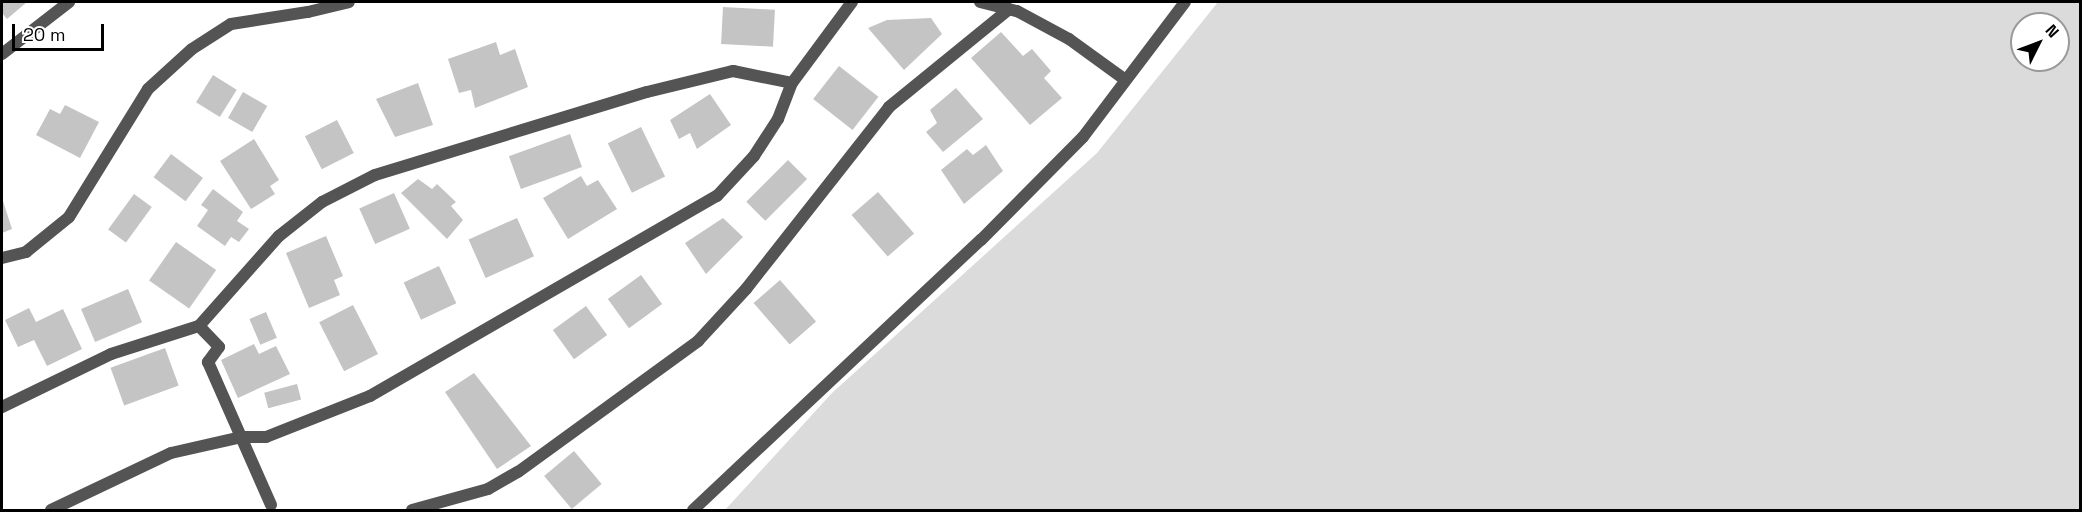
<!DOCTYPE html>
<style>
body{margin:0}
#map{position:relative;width:2082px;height:512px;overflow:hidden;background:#fff;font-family:"Space Grotesk",sans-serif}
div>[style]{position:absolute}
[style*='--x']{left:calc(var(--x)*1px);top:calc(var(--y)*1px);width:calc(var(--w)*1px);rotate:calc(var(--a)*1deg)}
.green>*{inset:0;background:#dbdbdb}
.building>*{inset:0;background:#c4c4c4;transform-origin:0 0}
.service>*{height:12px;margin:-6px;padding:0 6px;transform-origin:6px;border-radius:6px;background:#545454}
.minor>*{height:12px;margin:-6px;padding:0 6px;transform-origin:6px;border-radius:6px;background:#545454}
.tertiary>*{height:12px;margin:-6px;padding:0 6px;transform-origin:6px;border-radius:6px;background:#545454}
span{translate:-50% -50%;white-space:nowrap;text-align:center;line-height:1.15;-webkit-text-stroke:6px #fff;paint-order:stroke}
.frame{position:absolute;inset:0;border:3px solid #000;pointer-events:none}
.north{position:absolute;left:2010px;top:12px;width:60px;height:60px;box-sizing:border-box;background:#fff;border:2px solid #999;border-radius:50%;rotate:48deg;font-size:16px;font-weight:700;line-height:24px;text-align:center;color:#000}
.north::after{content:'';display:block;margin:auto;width:21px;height:27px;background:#000;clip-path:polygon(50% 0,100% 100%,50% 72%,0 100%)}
.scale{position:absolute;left:12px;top:24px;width:92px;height:27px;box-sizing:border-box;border:3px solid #000;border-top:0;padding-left:8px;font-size:18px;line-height:21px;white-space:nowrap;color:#000;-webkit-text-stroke:4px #fff;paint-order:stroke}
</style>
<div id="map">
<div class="green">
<i style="clip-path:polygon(evenodd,1218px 2px,2080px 2px,2080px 510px,725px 510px,832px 393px,1097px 153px,1218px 2px,2022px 24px,2058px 24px,2058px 60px,2022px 60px,2022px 24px)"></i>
</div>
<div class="building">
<i style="clip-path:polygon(2px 2px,27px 2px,7px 19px,2px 13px)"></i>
<i style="left:723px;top:7px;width:52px;height:37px;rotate:3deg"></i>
<i style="clip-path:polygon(931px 18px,942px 34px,904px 70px,868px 28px,887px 20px)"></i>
<i style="clip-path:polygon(1001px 32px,1023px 56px,1032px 49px,1051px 71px,1044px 78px,1062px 98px,1030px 125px,971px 58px)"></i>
<i style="clip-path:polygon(496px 42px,500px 55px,515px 49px,528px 87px,475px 108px,471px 90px,459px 93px,448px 59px)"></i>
<i style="left:839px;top:66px;width:50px;height:42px;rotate:38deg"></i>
<i style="left:213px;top:75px;width:28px;height:32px;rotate:32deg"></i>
<i style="clip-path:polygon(418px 83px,433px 125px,395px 137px,376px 99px)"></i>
<i style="clip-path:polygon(956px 88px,983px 119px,943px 152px,926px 132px,937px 123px,930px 110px)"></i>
<i style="left:243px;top:92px;width:28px;height:30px;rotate:30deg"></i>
<i style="clip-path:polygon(710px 94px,731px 125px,697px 149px,690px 133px,679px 139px,670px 120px)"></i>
<i style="clip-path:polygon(65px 105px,99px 122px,80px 158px,36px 135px,50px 109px,60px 114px)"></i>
<i style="left:337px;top:120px;width:37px;height:36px;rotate:63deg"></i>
<i style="left:641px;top:127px;width:55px;height:37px;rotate:64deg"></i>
<i style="left:570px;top:134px;width:35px;height:65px;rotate:70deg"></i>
<i style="clip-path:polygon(254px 139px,279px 180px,270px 186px,275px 194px,251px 209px,220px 161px)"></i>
<i style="clip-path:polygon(986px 145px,1003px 171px,964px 204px,941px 170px,967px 149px,973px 155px)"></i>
<i style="left:171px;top:154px;width:40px;height:29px;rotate:37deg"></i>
<i style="left:788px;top:160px;width:27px;height:59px;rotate:45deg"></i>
<i style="clip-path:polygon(581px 176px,587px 186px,598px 180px,617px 209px,568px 239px,543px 198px)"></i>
<i style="clip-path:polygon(418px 179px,432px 189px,437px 184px,456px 202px,451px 206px,463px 220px,447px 239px,401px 193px)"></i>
<i style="clip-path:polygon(213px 189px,243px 212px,237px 221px,249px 229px,239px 242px,231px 237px,225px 246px,197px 226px,208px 210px,201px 205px)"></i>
<i style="left:878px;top:192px;width:55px;height:35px;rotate:49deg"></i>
<i style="left:394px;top:193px;width:39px;height:38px;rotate:66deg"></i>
<i style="left:134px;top:194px;width:22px;height:44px;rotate:36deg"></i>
<i style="clip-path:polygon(2px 198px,12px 229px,2px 233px)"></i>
<i style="left:517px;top:218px;width:42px;height:53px;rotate:66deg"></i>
<i style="clip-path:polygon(723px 218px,743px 237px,706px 274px,685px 243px)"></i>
<i style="clip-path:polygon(326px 236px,343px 276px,334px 280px,340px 295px,309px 308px,286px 253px)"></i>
<i style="left:176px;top:242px;width:49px;height:47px;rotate:35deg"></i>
<i style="left:439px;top:266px;width:41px;height:39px;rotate:65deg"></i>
<i style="left:641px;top:275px;width:36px;height:41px;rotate:54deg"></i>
<i style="left:780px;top:280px;width:55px;height:35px;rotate:49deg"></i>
<i style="left:128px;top:289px;width:36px;height:51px;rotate:67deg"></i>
<i style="left:353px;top:305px;width:55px;height:38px;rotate:63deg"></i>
<i style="left:586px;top:306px;width:36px;height:41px;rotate:54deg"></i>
<i style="clip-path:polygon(29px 308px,36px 322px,63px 309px,82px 349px,47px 366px,34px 340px,18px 347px,5px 320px)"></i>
<i style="left:266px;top:312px;width:28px;height:18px;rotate:67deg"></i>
<i style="clip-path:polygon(254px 344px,259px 354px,276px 346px,290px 374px,238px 398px,221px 360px)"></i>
<i style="left:165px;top:348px;width:40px;height:58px;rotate:70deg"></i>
<i style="clip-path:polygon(474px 373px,531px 446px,497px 469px,445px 392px)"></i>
<i style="left:297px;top:384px;width:16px;height:34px;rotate:75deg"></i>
<i style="left:574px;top:451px;width:43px;height:39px;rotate:50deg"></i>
</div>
<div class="service">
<i style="--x:2;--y:54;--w:85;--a:-37.8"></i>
<i style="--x:2;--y:407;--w:121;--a:-25.9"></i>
<i style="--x:111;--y:354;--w:92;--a:-17.7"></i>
<i style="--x:199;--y:326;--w:29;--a:46"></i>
<i style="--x:219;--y:347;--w:19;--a:126"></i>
<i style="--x:208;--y:362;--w:156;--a:66.2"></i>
<i style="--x:412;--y:510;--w:79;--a:-15.4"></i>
<i style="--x:488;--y:489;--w:34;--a:-30"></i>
<i style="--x:518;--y:472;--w:223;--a:-36"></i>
<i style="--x:698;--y:341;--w:71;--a:-47.3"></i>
<i style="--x:746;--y:289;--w:231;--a:-51.8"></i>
<i style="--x:889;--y:107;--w:155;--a:-39.2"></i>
</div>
<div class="minor">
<i style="--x:980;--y:2;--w:38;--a:14"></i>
<i style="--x:1017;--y:11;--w:59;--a:28.3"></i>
<i style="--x:1069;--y:39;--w:68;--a:36"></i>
<i style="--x:2;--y:258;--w:25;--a:-14"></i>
<i style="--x:26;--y:252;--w:55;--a:-39.1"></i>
<i style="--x:69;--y:217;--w:150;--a:-58.3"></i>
<i style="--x:148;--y:89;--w:59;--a:-42.3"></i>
<i style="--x:192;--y:49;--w:46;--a:-32.7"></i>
<i style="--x:231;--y:24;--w:78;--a:-8.9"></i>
<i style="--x:308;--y:12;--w:42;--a:-13.7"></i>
<i style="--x:199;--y:326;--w:120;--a:-48.4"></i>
<i style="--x:279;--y:236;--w:55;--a:-38.3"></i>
<i style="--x:322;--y:202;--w:59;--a:-27"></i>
<i style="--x:375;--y:175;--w:284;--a:-17"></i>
<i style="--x:647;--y:92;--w:89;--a:-13.7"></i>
<i style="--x:733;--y:71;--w:60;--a:11.5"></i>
<i style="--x:51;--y:510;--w:133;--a:-25.4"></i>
<i style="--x:171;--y:453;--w:73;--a:-12.7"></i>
<i style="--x:242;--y:437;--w:24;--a:0"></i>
<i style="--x:266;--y:437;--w:112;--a:-21.5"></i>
<i style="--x:370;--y:396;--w:401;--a:-30"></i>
<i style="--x:717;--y:196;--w:54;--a:-47.2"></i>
<i style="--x:754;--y:156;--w:44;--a:-57"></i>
<i style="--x:778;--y:119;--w:39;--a:-69"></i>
<i style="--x:792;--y:83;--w:101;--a:-53.5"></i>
</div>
<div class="tertiary">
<i style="--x:693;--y:510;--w:395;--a:-43.2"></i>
<i style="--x:981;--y:240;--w:145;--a:-45.3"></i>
<i style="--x:1083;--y:137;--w:169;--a:-52.9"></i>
</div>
<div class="frame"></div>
<div class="north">N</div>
<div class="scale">20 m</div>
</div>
